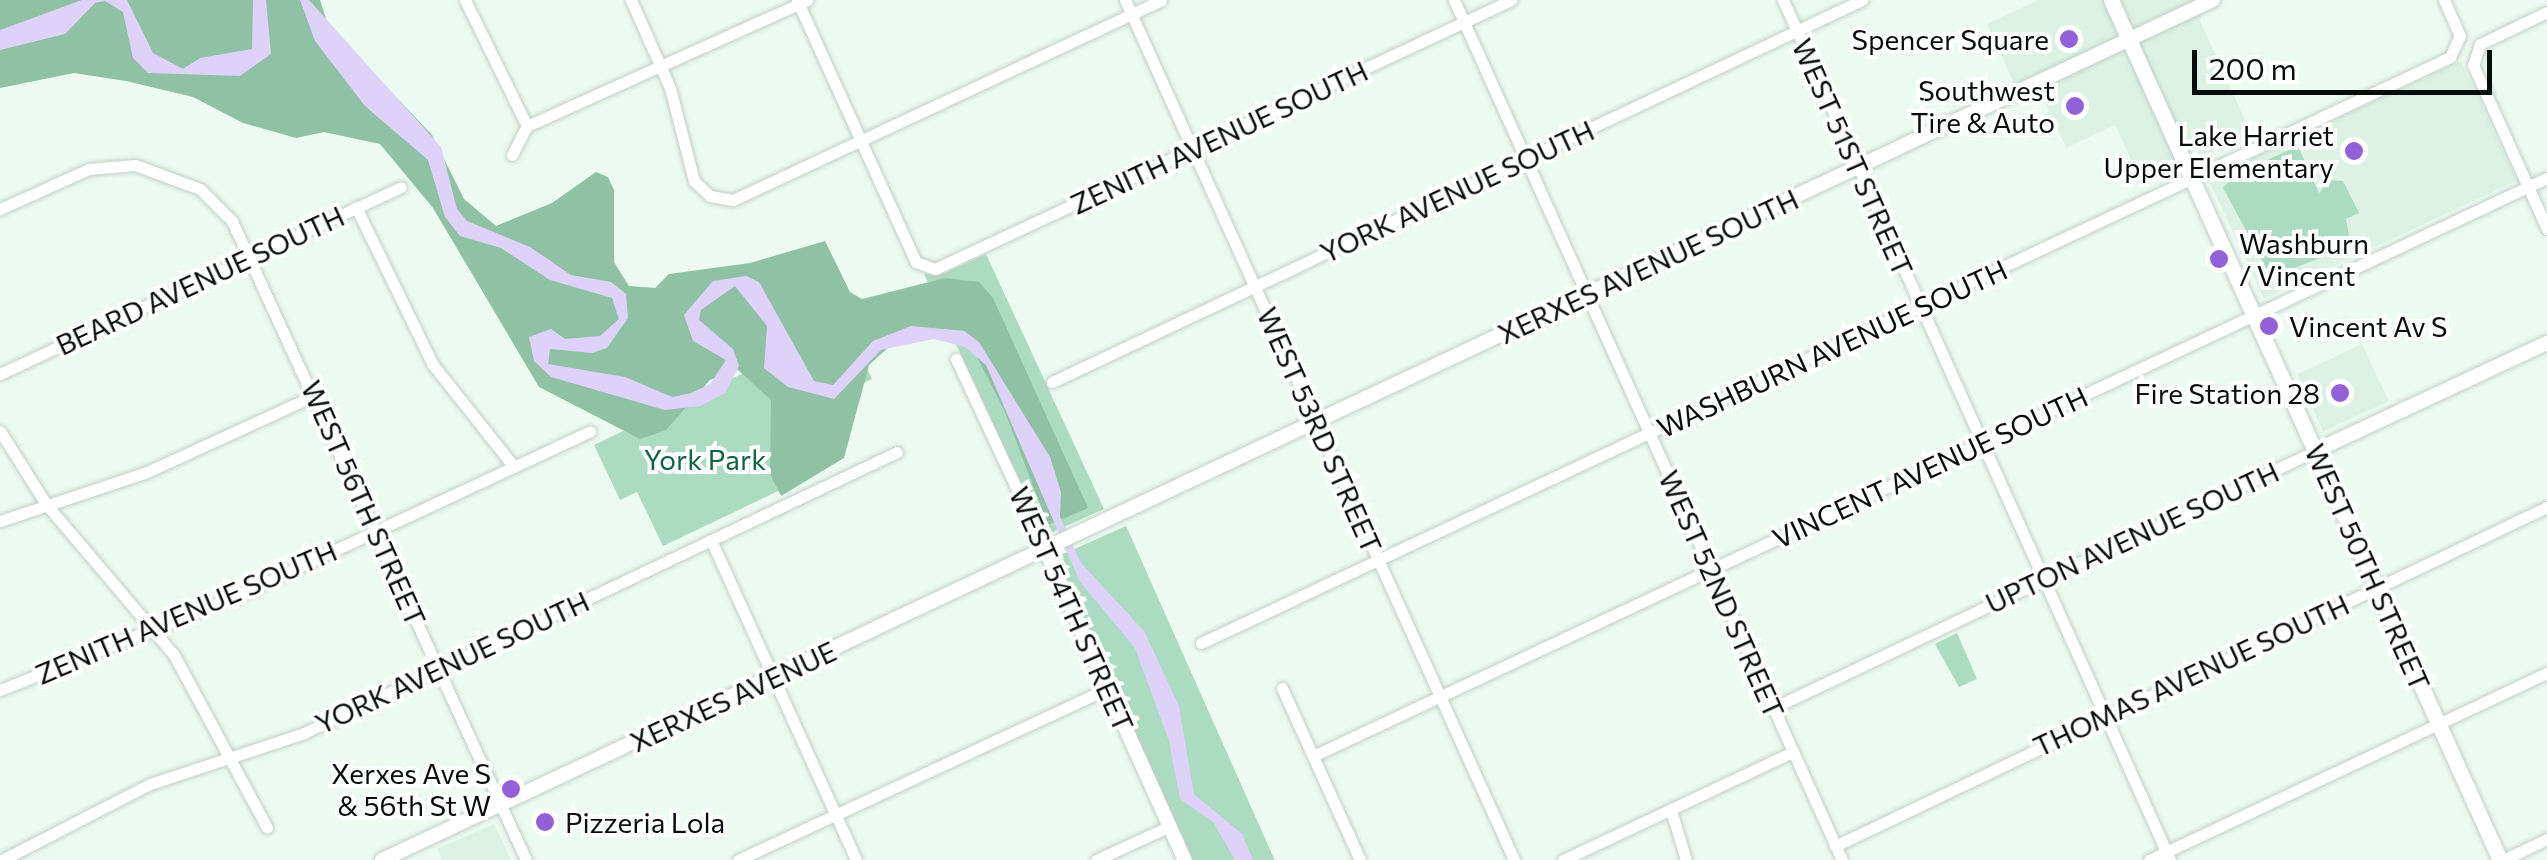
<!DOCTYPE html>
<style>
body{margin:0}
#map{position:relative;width:2547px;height:860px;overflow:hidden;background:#edfaf2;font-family:Commissioner,sans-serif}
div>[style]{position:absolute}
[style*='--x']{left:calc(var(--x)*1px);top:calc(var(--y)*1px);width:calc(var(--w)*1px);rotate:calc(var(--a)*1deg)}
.built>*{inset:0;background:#ddf2e5;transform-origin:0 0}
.green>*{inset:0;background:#abdbc0;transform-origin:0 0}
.forest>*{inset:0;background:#8fc1a5}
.water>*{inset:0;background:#dfd2f8}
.roads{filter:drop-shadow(0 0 2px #c1cec6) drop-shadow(0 0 2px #c1cec6)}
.minor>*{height:11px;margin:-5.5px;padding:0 5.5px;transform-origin:5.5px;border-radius:5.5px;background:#fff}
.tertiary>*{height:14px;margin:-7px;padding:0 7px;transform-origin:7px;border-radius:7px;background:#fff}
.secondary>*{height:15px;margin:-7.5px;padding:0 7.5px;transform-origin:7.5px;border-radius:7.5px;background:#fff}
.dots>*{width:28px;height:28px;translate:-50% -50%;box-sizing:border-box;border:5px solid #fff;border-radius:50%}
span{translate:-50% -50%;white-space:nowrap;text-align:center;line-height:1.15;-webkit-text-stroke:8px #fff;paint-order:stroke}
.poi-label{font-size:28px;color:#090d0b}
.right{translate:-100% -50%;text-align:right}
.left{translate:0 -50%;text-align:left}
.street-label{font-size:28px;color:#090d0b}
.park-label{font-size:28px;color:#0e6441}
.scale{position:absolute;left:2192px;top:50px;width:300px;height:45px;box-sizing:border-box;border:5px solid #090d0b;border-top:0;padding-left:12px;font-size:30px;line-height:35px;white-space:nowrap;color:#090d0b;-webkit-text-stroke:8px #fff;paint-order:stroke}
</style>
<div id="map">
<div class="built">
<i style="clip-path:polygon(2038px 0,2204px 0,2200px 21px,2251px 133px,2143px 185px,2115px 125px,2066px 148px,2042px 96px,2013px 81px,1987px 24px)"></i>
<i style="left:2461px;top:61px;width:132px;height:279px;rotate:65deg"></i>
<i style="left:2362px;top:344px;width:63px;height:72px;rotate:65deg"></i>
<i style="clip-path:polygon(494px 824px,511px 860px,442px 860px,437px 849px)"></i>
</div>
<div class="green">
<i style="clip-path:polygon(2298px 146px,2319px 193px,2330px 180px,2343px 181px,2359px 213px,2346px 219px,2349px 235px,2330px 254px,2271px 277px,2223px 188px,2234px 175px)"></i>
<i style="clip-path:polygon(986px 254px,1104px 509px,1044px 536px,924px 274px,940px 275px)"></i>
<i style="clip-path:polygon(846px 324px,872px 379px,840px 395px,812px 475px,663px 546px,637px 492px,620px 500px,594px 445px)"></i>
<i style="left:1126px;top:526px;width:367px;height:78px;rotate:66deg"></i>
<i style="clip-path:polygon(1957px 633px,1977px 679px,1959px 687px,1935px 644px)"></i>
</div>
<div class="forest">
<i style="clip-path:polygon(0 0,320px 0,328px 25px,432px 135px,464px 199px,496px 226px,552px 203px,596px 172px,608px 177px,614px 190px,614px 262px,629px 286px,655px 288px,669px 274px,750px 263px,825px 241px,850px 292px,862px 299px,945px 278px,979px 282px,993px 298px,1088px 508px,1048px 525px,1005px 412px,964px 331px,911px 327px,869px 365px,844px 458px,781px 496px,770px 474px,771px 400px,737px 369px,710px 380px,666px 430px,640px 439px,539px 387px,433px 208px,380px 144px,324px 132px,296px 138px,243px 123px,193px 97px,126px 81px,74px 73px,0 88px)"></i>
</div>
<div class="water">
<i style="clip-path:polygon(82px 0,127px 0,153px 53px,183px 69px,200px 58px,252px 49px,253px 0,266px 0,271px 54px,240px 76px,148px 73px,133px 58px,123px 12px,105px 1px,95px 3px,65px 34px,0 50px,0 30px)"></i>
<i style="clip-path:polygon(300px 0,309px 0,441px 147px,457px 209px,467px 221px,530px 247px,571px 275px,611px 282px,626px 294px,628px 318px,607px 348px,592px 353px,550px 349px,548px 364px,625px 377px,672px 397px,691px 393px,710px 384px,726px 360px,693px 341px,684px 315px,713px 281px,746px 276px,759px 282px,814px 381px,833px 385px,873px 341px,911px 326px,964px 331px,979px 342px,1050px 457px,1061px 492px,1060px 517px,1081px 563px,1144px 631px,1179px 706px,1194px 794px,1242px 834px,1253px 860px,1235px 860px,1213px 822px,1180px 799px,1169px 741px,1135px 648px,1080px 582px,986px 365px,965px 347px,934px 339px,881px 350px,834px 399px,788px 387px,764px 368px,767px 326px,735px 286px,701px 310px,699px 320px,733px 349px,739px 366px,725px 393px,700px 406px,665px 410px,551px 377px,534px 361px,529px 337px,551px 329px,565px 339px,600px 336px,619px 319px,612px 298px,550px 280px,501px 248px,460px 236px,445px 217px,428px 160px,365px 106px,315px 41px)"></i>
</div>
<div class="roads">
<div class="minor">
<i style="--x:465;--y:0;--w:140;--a:63.8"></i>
<i style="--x:631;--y:0;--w:96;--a:66.1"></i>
<i style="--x:670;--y:88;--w:96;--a:75.5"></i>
<i style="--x:694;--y:181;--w:22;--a:43"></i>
<i style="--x:710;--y:196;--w:23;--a:10"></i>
<i style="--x:733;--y:200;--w:472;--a:-25"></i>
<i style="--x:797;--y:0;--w:288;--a:65.6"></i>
<i style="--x:916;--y:262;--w:20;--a:20"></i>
<i style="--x:935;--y:269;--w:636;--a:-25.03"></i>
<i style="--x:1125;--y:0;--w:944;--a:65.66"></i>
<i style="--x:1454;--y:0;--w:943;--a:65.72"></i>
<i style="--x:1783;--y:0;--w:943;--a:65.77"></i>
<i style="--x:2547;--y:12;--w:74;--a:154.5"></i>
<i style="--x:2480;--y:44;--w:22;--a:108"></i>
<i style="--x:2473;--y:65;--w:180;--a:65.7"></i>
<i style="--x:527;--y:126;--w:307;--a:-24.2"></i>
<i style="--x:512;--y:155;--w:33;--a:-63"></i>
<i style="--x:356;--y:207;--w:176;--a:64"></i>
<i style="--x:433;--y:365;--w:130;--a:51.5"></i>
<i style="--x:0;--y:209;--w:98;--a:-24.2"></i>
<i style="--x:89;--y:169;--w:46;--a:-5"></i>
<i style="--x:135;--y:165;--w:69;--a:20.3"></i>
<i style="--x:200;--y:189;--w:45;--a:45"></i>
<i style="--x:232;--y:221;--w:703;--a:65.29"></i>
<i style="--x:956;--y:359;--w:210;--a:64.9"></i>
<i style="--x:0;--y:374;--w:442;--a:-25"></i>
<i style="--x:1052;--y:382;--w:896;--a:-25.25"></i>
<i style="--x:0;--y:431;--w:86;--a:57.8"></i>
<i style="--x:46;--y:504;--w:198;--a:49.7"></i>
<i style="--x:174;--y:655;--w:196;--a:61.7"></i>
<i style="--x:0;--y:521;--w:155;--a:-18.4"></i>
<i style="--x:147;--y:472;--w:185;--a:-24.6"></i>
<i style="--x:711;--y:540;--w:351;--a:65.6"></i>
<i style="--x:1201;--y:643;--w:1380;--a:-25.13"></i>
<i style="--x:2450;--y:57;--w:23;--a:-65"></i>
<i style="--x:2460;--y:36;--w:39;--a:-114"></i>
<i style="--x:1282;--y:688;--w:189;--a:65.6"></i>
<i style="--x:0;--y:690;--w:259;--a:-21.7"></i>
<i style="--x:241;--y:594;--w:385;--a:-25"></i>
<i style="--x:1773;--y:708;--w:600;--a:-25.37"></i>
<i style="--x:1313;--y:756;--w:1363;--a:-25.1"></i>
<i style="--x:1671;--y:810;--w:52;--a:73.3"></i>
<i style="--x:1835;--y:846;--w:789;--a:-25.46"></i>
<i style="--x:2;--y:860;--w:166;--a:-27.2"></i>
<i style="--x:150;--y:784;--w:162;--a:-18.3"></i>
<i style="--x:304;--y:733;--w:656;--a:-25.35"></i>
<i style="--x:738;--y:860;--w:408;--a:-24.9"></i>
<i style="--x:1096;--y:860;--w:81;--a:-24.7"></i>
<i style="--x:1563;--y:860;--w:254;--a:-25.2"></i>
<i style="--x:2149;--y:860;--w:440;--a:-25.2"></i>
<i style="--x:2503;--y:860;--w:49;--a:-25.5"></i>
</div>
<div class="tertiary">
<i style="--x:2315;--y:451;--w:256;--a:-25"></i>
<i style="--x:1045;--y:549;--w:341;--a:65.8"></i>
<i style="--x:382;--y:860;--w:2023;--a:-25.16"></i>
</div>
<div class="secondary">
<i style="--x:2111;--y:0;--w:944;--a:65.66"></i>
</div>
</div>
<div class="dots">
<i style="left:2069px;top:39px;background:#9260d9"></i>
<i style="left:2075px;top:106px;background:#9260d9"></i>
<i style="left:2354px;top:151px;background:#9260d9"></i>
<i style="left:2219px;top:259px;background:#9260d9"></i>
<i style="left:2269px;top:326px;background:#9260d9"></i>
<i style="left:2340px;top:393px;background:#9260d9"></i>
<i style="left:511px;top:789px;background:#9260d9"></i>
<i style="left:545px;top:822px;background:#9260d9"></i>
</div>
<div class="poi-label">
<span class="right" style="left:2049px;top:39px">Spencer Square</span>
<span class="right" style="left:2055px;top:106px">Southwest<br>Tire &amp; Auto</span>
<span class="right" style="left:2334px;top:151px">Lake Harriet<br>Upper Elementary</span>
<span class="left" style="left:2239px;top:259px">Washburn<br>/ Vincent</span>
<span class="left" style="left:2289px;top:326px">Vincent Av S</span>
<span class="right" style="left:2320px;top:393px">Fire Station 28</span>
<span class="right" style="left:491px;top:789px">Xerxes Ave S<br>&amp; 56th St W</span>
<span class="left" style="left:565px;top:822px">Pizzeria Lola</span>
</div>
<div class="street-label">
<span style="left:1219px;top:137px;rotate:-25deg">ZENITH AVENUE SOUTH</span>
<span style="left:1853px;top:157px;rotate:66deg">WEST 51ST STREET</span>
<span style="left:1457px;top:191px;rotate:-25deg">YORK AVENUE SOUTH</span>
<span style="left:1648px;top:266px;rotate:-25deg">XERXES AVENUE SOUTH</span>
<span style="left:200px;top:280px;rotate:-25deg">BEARD AVENUE SOUTH</span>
<span style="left:1832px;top:348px;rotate:-25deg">WASHBURN AVENUE SOUTH</span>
<span style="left:1320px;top:430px;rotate:66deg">WEST 53RD STREET</span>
<span style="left:1930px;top:467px;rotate:-25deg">VINCENT AVENUE SOUTH</span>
<span style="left:364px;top:503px;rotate:66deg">WEST 56TH STREET</span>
<span style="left:2132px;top:537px;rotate:-25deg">UPTON AVENUE SOUTH</span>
<span style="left:2368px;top:567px;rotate:66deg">WEST 50TH STREET</span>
<span style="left:1722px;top:594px;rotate:66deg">WEST 52ND STREET</span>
<span style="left:1072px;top:609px;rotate:66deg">WEST 54TH STREET</span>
<span style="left:186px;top:612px;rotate:-23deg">ZENITH AVENUE SOUTH</span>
<span style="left:452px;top:662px;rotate:-25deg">YORK AVENUE SOUTH</span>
<span style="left:2191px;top:675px;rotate:-25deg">THOMAS AVENUE SOUTH</span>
<span style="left:733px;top:696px;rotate:-25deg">XERXES AVENUE</span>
</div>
<div class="park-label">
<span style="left:705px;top:459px">York Park</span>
</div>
<div class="scale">200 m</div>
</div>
